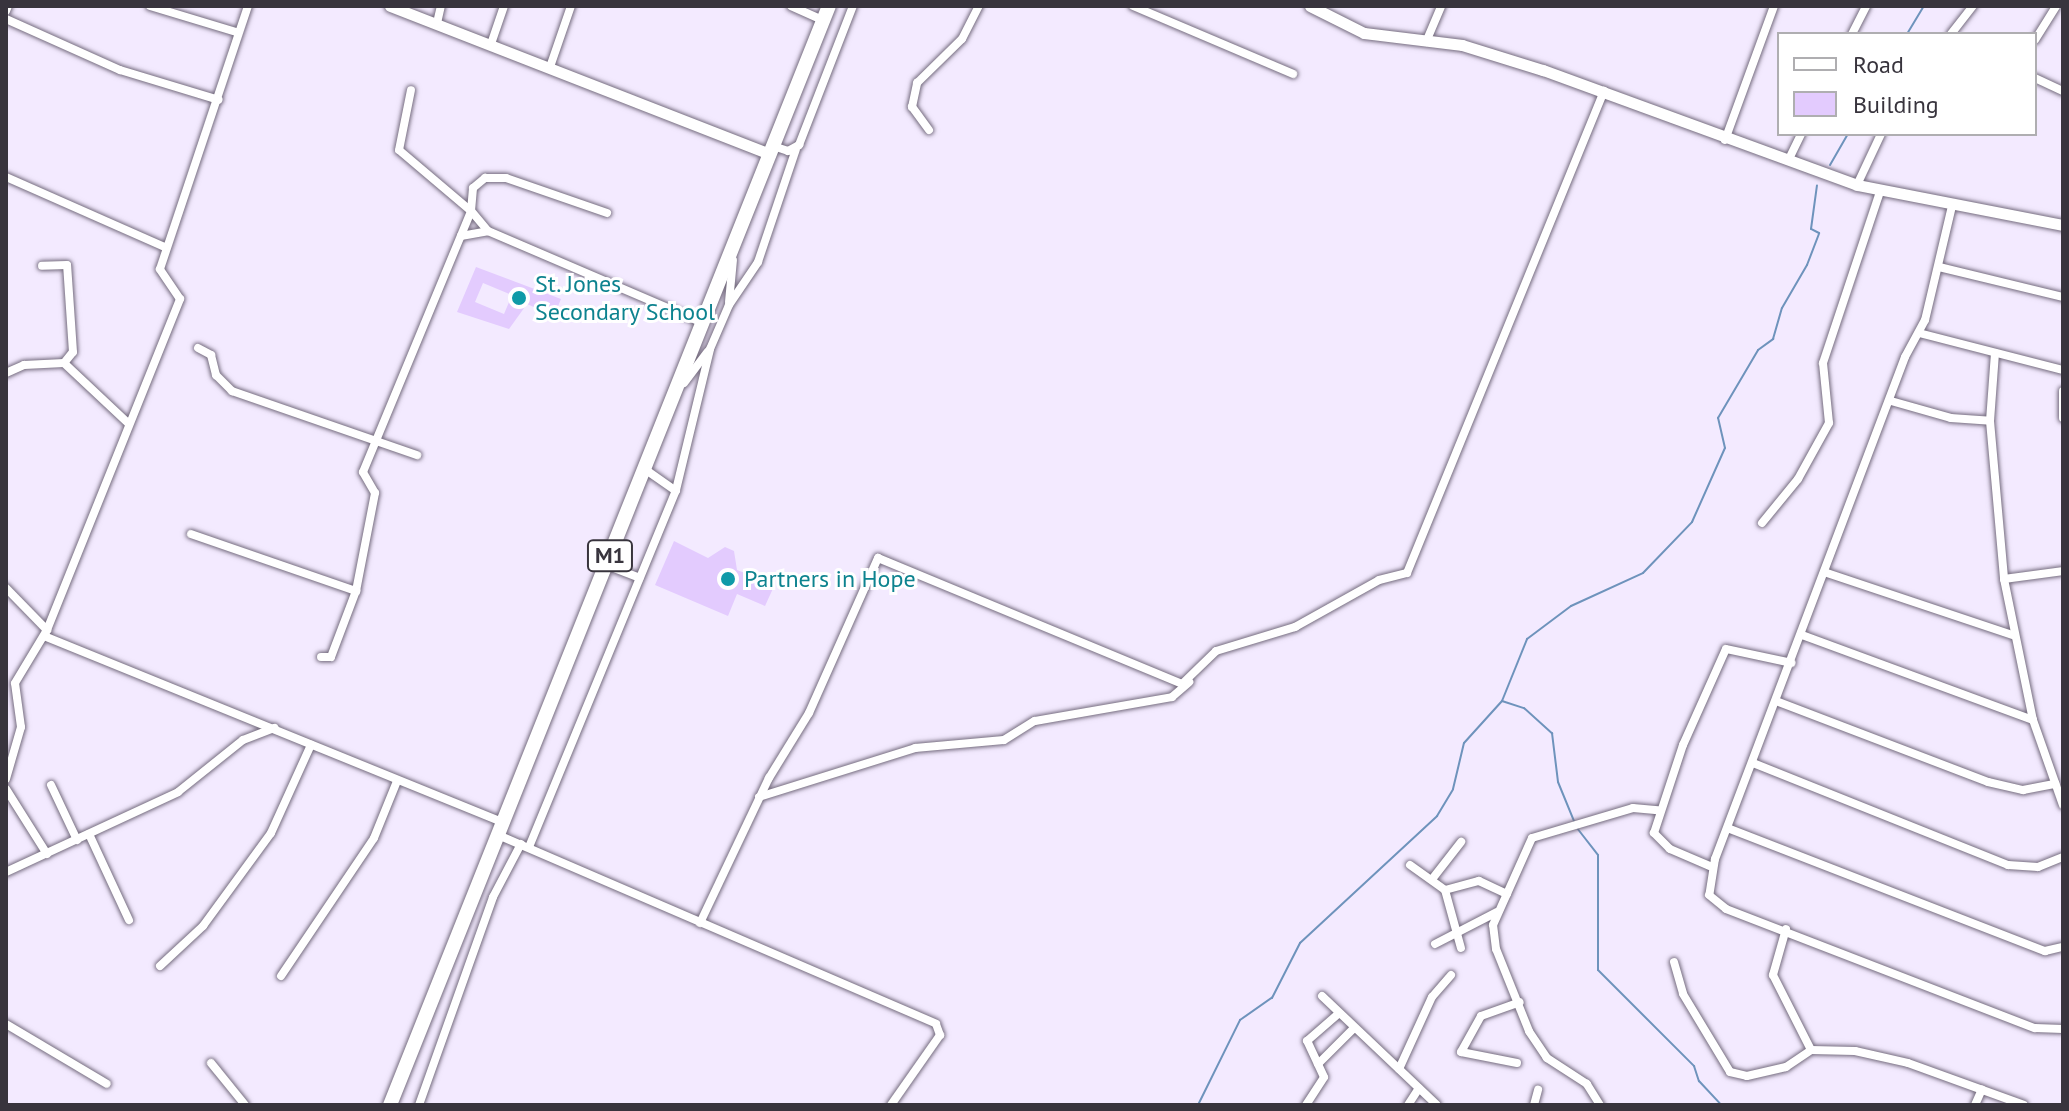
<!DOCTYPE html>
<style>
body{margin:0}
#map{position:relative;width:2069px;height:1111px;overflow:hidden;background:#f3eaff;font-family:"PT Sans",sans-serif}
div>[style]{position:absolute}
[style*='--x']{left:calc(var(--x)*1px);top:calc(var(--y)*1px);width:calc(var(--w)*1px);rotate:calc(var(--a)*1deg)}
.stream>*{height:2px;margin:-1px;padding:0 1px;transform-origin:1px;border-radius:1px;background:#6e93bc}
.building>*{inset:0;background:#e3cbfe}
.roads{filter:drop-shadow(0 0 2px #756c7f) drop-shadow(0 0 2px #756c7f)}
.street>*{height:8px;margin:-4px;padding:0 4px;transform-origin:4px;border-radius:4px;background:#fff}
.secondary>*{height:11px;margin:-5.5px;padding:0 5.5px;transform-origin:5.5px;border-radius:5.5px;background:#fff}
.highway>*{height:14px;margin:-7px;padding:0 7px;transform-origin:7px;border-radius:7px;background:#fff}
.dots>*{width:22px;height:22px;translate:-50% -50%;box-sizing:border-box;border:4px solid #fff;border-radius:50%}
span{translate:-50% -50%;white-space:nowrap;text-align:center;line-height:1.15;-webkit-text-stroke:6px #fff;paint-order:stroke}
.shield-label span{padding:2px 6px;background:#fff;border:2px solid;border-radius:6px;-webkit-text-stroke-width:0}
.shield-label{font-size:22px;color:#38343d;font-weight:700}
.culture-label{font-size:24px;color:#0d838f}
.left{translate:0 -50%;text-align:left}
.frame{position:absolute;inset:0;border:8px solid #38343d;pointer-events:none}
.legend{position:absolute;left:1777px;top:32px;width:260px;height:104px;box-sizing:border-box;background:#fff;border:2px solid #afaeb1;margin:0;padding:10px 14px;list-style:none;font-size:24px;color:#38343d}
.legend li{display:flex;align-items:center;gap:16px;height:40px}
.legend b{width:40px;border:2px solid #afaeb1}
</style>
<div id="map">
<div class="stream">
<i style="--x:1907;--y:34;--w:33;--a:-59"></i>
<i style="--x:1830;--y:165;--w:36;--a:-60"></i>
<i style="--x:1502;--y:701;--w:23;--a:18"></i>
<i style="--x:1524;--y:708;--w:38;--a:42"></i>
<i style="--x:1552;--y:733;--w:49;--a:83"></i>
<i style="--x:1558;--y:782;--w:42;--a:67.7"></i>
<i style="--x:1577;--y:828;--w:34;--a:52"></i>
<i style="--x:1598;--y:855;--w:115;--a:90"></i>
<i style="--x:1598;--y:970;--w:136;--a:45"></i>
<i style="--x:1694;--y:1066;--w:16;--a:72"></i>
<i style="--x:1699;--y:1081;--w:33;--a:47"></i>
<i style="--x:1198;--y:1105;--w:95;--a:-63.7"></i>
<i style="--x:1240;--y:1020;--w:39;--a:-35"></i>
<i style="--x:1272;--y:998;--w:62;--a:-63"></i>
<i style="--x:1300;--y:943;--w:187;--a:-42.8"></i>
<i style="--x:1437;--y:816;--w:31;--a:-59"></i>
<i style="--x:1453;--y:789;--w:47;--a:-76.6"></i>
<i style="--x:1464;--y:743;--w:57;--a:-47.9"></i>
<i style="--x:1502;--y:701;--w:67;--a:-68"></i>
<i style="--x:1527;--y:639;--w:55;--a:-36.9"></i>
<i style="--x:1571;--y:606;--w:79;--a:-24.6"></i>
<i style="--x:1643;--y:573;--w:71;--a:-46.1"></i>
<i style="--x:1692;--y:522;--w:81;--a:-66"></i>
<i style="--x:1725;--y:448;--w:31;--a:-103"></i>
<i style="--x:1718;--y:418;--w:79;--a:-59.5"></i>
<i style="--x:1758;--y:350;--w:19;--a:-36"></i>
<i style="--x:1773;--y:339;--w:32;--a:-74"></i>
<i style="--x:1782;--y:308;--w:50;--a:-59.8"></i>
<i style="--x:1807;--y:265;--w:34;--a:-69"></i>
<i style="--x:1819;--y:233;--w:9;--a:-153"></i>
<i style="--x:1811;--y:229;--w:44;--a:-82.2"></i>
</div>
<div class="building">
<i style="clip-path:polygon(evenodd,476px 267px,561px 299px,554px 316px,527px 304px,509px 329px,457px 312px,476px 267px,483px 283px,512px 295px,504px 314px,475px 302px,483px 283px)"></i>
<i style="clip-path:polygon(674px 541px,708px 558px,725px 547px,734px 551px,737px 570px,775px 584px,765px 606px,737px 594px,728px 616px,655px 585px)"></i>
</div>
<div class="roads">
<div class="street">
<i style="--x:150;--y:6;--w:90;--a:16.8"></i>
<i style="--x:791;--y:6;--w:35;--a:24"></i>
<i style="--x:1133;--y:6;--w:174;--a:23"></i>
<i style="--x:6;--y:11;--w:5;--a:-68"></i>
<i style="--x:6;--y:19;--w:125;--a:24.1"></i>
<i style="--x:120;--y:70;--w:103;--a:16.9"></i>
<i style="--x:437;--y:23;--w:17;--a:-77"></i>
<i style="--x:1852;--y:34;--w:31;--a:-63"></i>
<i style="--x:1951;--y:34;--w:36;--a:-52"></i>
<i style="--x:2035;--y:40;--w:40;--a:-58"></i>
<i style="--x:1426;--y:42;--w:39;--a:-67"></i>
<i style="--x:491;--y:44;--w:40;--a:-71.1"></i>
<i style="--x:550;--y:67;--w:65;--a:-71"></i>
<i style="--x:2035;--y:78;--w:31;--a:25"></i>
<i style="--x:929;--y:130;--w:29;--a:-126"></i>
<i style="--x:912;--y:107;--w:25;--a:-78"></i>
<i style="--x:917;--y:83;--w:63;--a:-44.4"></i>
<i style="--x:962;--y:39;--w:37;--a:-63"></i>
<i style="--x:1725;--y:140;--w:143;--a:-69.9"></i>
<i style="--x:773;--y:146;--w:16;--a:18"></i>
<i style="--x:788;--y:151;--w:13;--a:-29"></i>
<i style="--x:799;--y:145;--w:149;--a:-68.8"></i>
<i style="--x:1788;--y:161;--w:30;--a:-64"></i>
<i style="--x:6;--y:177;--w:174;--a:23.8"></i>
<i style="--x:1857;--y:185;--w:56;--a:-64.8"></i>
<i style="--x:1952;--y:206;--w:117;--a:103.3"></i>
<i style="--x:1925;--y:320;--w:42;--a:118.4"></i>
<i style="--x:1905;--y:357;--w:537;--a:110.73"></i>
<i style="--x:1715;--y:859;--w:36;--a:99"></i>
<i style="--x:1709;--y:895;--w:22;--a:39"></i>
<i style="--x:1726;--y:909;--w:331;--a:21.1"></i>
<i style="--x:2035;--y:1028;--w:28;--a:2"></i>
<i style="--x:488;--y:231;--w:26;--a:-130"></i>
<i style="--x:471;--y:211;--w:23;--a:-85"></i>
<i style="--x:473;--y:188;--w:16;--a:-40"></i>
<i style="--x:485;--y:178;--w:21;--a:0"></i>
<i style="--x:506;--y:178;--w:107;--a:19.1"></i>
<i style="--x:461;--y:236;--w:27;--a:-10"></i>
<i style="--x:488;--y:231;--w:234;--a:23.2"></i>
<i style="--x:1939;--y:267;--w:128;--a:13.6"></i>
<i style="--x:729;--y:302;--w:42;--a:-84.6"></i>
<i style="--x:1919;--y:333;--w:149;--a:14.4"></i>
<i style="--x:198;--y:348;--w:15;--a:28"></i>
<i style="--x:211;--y:355;--w:21;--a:76"></i>
<i style="--x:216;--y:375;--w:23;--a:45"></i>
<i style="--x:232;--y:391;--w:196;--a:19.1"></i>
<i style="--x:1995;--y:353;--w:68;--a:94.2"></i>
<i style="--x:1990;--y:421;--w:159;--a:84.9"></i>
<i style="--x:2004;--y:579;--w:144;--a:78.4"></i>
<i style="--x:2033;--y:720;--w:90;--a:70.6"></i>
<i style="--x:64;--y:363;--w:89;--a:43.2"></i>
<i style="--x:6;--y:373;--w:20;--a:-24"></i>
<i style="--x:24;--y:365;--w:40;--a:-2.9"></i>
<i style="--x:64;--y:363;--w:14;--a:-51"></i>
<i style="--x:73;--y:352;--w:87;--a:-93.9"></i>
<i style="--x:67;--y:265;--w:25;--a:178"></i>
<i style="--x:684;--y:383;--w:39;--a:-53"></i>
<i style="--x:2063;--y:391;--w:27;--a:90"></i>
<i style="--x:1891;--y:401;--w:62;--a:15.8"></i>
<i style="--x:1951;--y:418;--w:39;--a:4"></i>
<i style="--x:676;--y:490;--w:145;--a:-76.4"></i>
<i style="--x:710;--y:349;--w:48;--a:-66.6"></i>
<i style="--x:729;--y:305;--w:52;--a:-56"></i>
<i style="--x:758;--y:262;--w:119;--a:-71.4"></i>
<i style="--x:1762;--y:523;--w:57;--a:-50.7"></i>
<i style="--x:1798;--y:479;--w:64;--a:-61"></i>
<i style="--x:1829;--y:423;--w:60;--a:-95.7"></i>
<i style="--x:1823;--y:363;--w:180;--a:-71.6"></i>
<i style="--x:191;--y:534;--w:175;--a:19.1"></i>
<i style="--x:606;--y:565;--w:36;--a:21"></i>
<i style="--x:1824;--y:572;--w:201;--a:18.5"></i>
<i style="--x:2004;--y:579;--w:60;--a:-7.7"></i>
<i style="--x:6;--y:588;--w:59;--a:45.7"></i>
<i style="--x:1802;--y:635;--w:246;--a:20.2"></i>
<i style="--x:44;--y:636;--w:495;--a:22.1"></i>
<i style="--x:321;--y:657;--w:10;--a:0"></i>
<i style="--x:331;--y:657;--w:71;--a:-69.3"></i>
<i style="--x:356;--y:591;--w:100;--a:-79"></i>
<i style="--x:375;--y:493;--w:24;--a:-120"></i>
<i style="--x:363;--y:472;--w:282;--a:-67.5"></i>
<i style="--x:471;--y:211;--w:94;--a:-139.7"></i>
<i style="--x:399;--y:150;--w:61;--a:-78.7"></i>
<i style="--x:1776;--y:701;--w:227;--a:20.9"></i>
<i style="--x:1988;--y:782;--w:36;--a:13"></i>
<i style="--x:2023;--y:790;--w:33;--a:-11"></i>
<i style="--x:1753;--y:763;--w:275;--a:21.8"></i>
<i style="--x:2008;--y:865;--w:30;--a:4"></i>
<i style="--x:2038;--y:867;--w:27;--a:-22"></i>
<i style="--x:6;--y:779;--w:54;--a:-73.9"></i>
<i style="--x:21;--y:727;--w:44;--a:-97.8"></i>
<i style="--x:15;--y:683;--w:62;--a:-58.9"></i>
<i style="--x:47;--y:630;--w:357;--a:-68.1"></i>
<i style="--x:180;--y:299;--w:36;--a:-124"></i>
<i style="--x:160;--y:269;--w:277;--a:-71.5"></i>
<i style="--x:51;--y:785;--w:61;--a:64.7"></i>
<i style="--x:6;--y:789;--w:77;--a:57.8"></i>
<i style="--x:759;--y:797;--w:164;--a:-17.4"></i>
<i style="--x:915;--y:748;--w:89;--a:-5.1"></i>
<i style="--x:1004;--y:740;--w:36;--a:-32"></i>
<i style="--x:1035;--y:721;--w:139;--a:-9.9"></i>
<i style="--x:1172;--y:697;--w:23;--a:-41"></i>
<i style="--x:1730;--y:829;--w:338;--a:21.2"></i>
<i style="--x:2045;--y:951;--w:18;--a:-13"></i>
<i style="--x:89;--y:834;--w:95;--a:65.1"></i>
<i style="--x:498;--y:835;--w:477;--a:23.3"></i>
<i style="--x:936;--y:1024;--w:12;--a:70"></i>
<i style="--x:940;--y:1035;--w:85;--a:125"></i>
<i style="--x:529;--y:847;--w:385;--a:-67.6"></i>
<i style="--x:676;--y:491;--w:39;--a:-145"></i>
<i style="--x:1410;--y:865;--w:43;--a:35.5"></i>
<i style="--x:1445;--y:890;--w:60;--a:74.6"></i>
<i style="--x:1712;--y:867;--w:46;--a:-156.8"></i>
<i style="--x:1670;--y:849;--w:23;--a:-135"></i>
<i style="--x:1654;--y:833;--w:93;--a:-71.8"></i>
<i style="--x:1683;--y:745;--w:105;--a:-65.9"></i>
<i style="--x:1726;--y:649;--w:67;--a:12"></i>
<i style="--x:6;--y:872;--w:190;--a:-24.9"></i>
<i style="--x:178;--y:792;--w:83;--a:-38.7"></i>
<i style="--x:243;--y:740;--w:34;--a:-21"></i>
<i style="--x:1433;--y:878;--w:46;--a:-52.1"></i>
<i style="--x:1445;--y:890;--w:35;--a:-15"></i>
<i style="--x:1479;--y:881;--w:31;--a:25"></i>
<i style="--x:700;--y:923;--w:161;--a:-64.6"></i>
<i style="--x:769;--y:778;--w:76;--a:-58.4"></i>
<i style="--x:809;--y:713;--w:170;--a:-66"></i>
<i style="--x:878;--y:558;--w:329;--a:22.5"></i>
<i style="--x:1182;--y:684;--w:47;--a:-44.1"></i>
<i style="--x:1216;--y:651;--w:83;--a:-16.9"></i>
<i style="--x:1295;--y:627;--w:96;--a:-29.2"></i>
<i style="--x:1379;--y:580;--w:29;--a:-14"></i>
<i style="--x:1407;--y:573;--w:521;--a:-67.77"></i>
<i style="--x:1786;--y:929;--w:48;--a:105.8"></i>
<i style="--x:1773;--y:975;--w:84;--a:63.1"></i>
<i style="--x:1811;--y:1050;--w:44;--a:1.3"></i>
<i style="--x:1855;--y:1051;--w:54;--a:12.8"></i>
<i style="--x:1908;--y:1063;--w:123;--a:19.9"></i>
<i style="--x:1435;--y:944;--w:70;--a:-27.3"></i>
<i style="--x:1674;--y:962;--w:33;--a:74"></i>
<i style="--x:1683;--y:994;--w:91;--a:58.9"></i>
<i style="--x:1730;--y:1072;--w:17;--a:13"></i>
<i style="--x:1747;--y:1076;--w:40;--a:-13"></i>
<i style="--x:1786;--y:1067;--w:30;--a:-34"></i>
<i style="--x:160;--y:966;--w:59;--a:-42.9"></i>
<i style="--x:203;--y:926;--w:115;--a:-53.8"></i>
<i style="--x:271;--y:833;--w:97;--a:-65.6"></i>
<i style="--x:281;--y:976;--w:166;--a:-56"></i>
<i style="--x:374;--y:838;--w:61;--a:-68"></i>
<i style="--x:1322;--y:996;--w:158;--a:43.5"></i>
<i style="--x:6;--y:1024;--w:117;--a:30.7"></i>
<i style="--x:211;--y:1063;--w:54;--a:51"></i>
<i style="--x:1517;--y:1063;--w:57;--a:-168.9"></i>
<i style="--x:1461;--y:1052;--w:41;--a:-60.9"></i>
<i style="--x:1481;--y:1016;--w:41;--a:-19.7"></i>
<i style="--x:1318;--y:1064;--w:49;--a:-45"></i>
<i style="--x:1399;--y:1069;--w:79;--a:-65.4"></i>
<i style="--x:1432;--y:997;--w:29;--a:-49"></i>
<i style="--x:419;--y:1105;--w:221;--a:-70.4"></i>
<i style="--x:493;--y:897;--w:60;--a:-62.2"></i>
<i style="--x:1306;--y:1105;--w:33;--a:-57"></i>
<i style="--x:1324;--y:1077;--w:40;--a:-115"></i>
<i style="--x:1307;--y:1041;--w:40;--a:-41"></i>
<i style="--x:1408;--y:1105;--w:20;--a:-57"></i>
<i style="--x:1534;--y:1105;--w:16;--a:-75"></i>
<i style="--x:1600;--y:1105;--w:25;--a:-122"></i>
<i style="--x:1587;--y:1084;--w:48;--a:-147"></i>
<i style="--x:1547;--y:1058;--w:32;--a:-124"></i>
<i style="--x:1529;--y:1031;--w:88;--a:-111.9"></i>
<i style="--x:1496;--y:949;--w:24;--a:-97"></i>
<i style="--x:1493;--y:925;--w:95;--a:-65.9"></i>
<i style="--x:1532;--y:838;--w:105;--a:-16.5"></i>
<i style="--x:1633;--y:808;--w:25;--a:5"></i>
<i style="--x:1975;--y:1105;--w:17;--a:-66"></i>
</div>
<div class="secondary">
<i style="--x:390;--y:6;--w:408;--a:21.3"></i>
<i style="--x:1310;--y:6;--w:60;--a:26.6"></i>
<i style="--x:1364;--y:33;--w:99;--a:7"></i>
<i style="--x:1462;--y:45;--w:85;--a:17.2"></i>
<i style="--x:1543;--y:70;--w:334;--a:20.1"></i>
<i style="--x:1857;--y:185;--w:210;--a:11"></i>
</div>
<div class="highway">
<i style="--x:390;--y:1105;--w:1183;--a:-68.23"></i>
</div>
</div>
<div class="dots">
<i style="left:519px;top:298px;background:#0f9aa8"></i>
<i style="left:728px;top:579px;background:#0f9aa8"></i>
</div>
<div class="shield-label">
<span style="left:610px;top:556px">M1</span>
</div>
<div class="culture-label">
<span class="left" style="left:535px;top:298px">St. Jones<br>Secondary School</span>
<span class="left" style="left:744px;top:579px">Partners in Hope</span>
</div>
<div class="frame"></div>
<ul class="legend">
<li><b style="height:10px;background:#fff"></b>Road</li>
<li><b style="height:22px;background:#e3cbfe"></b>Building</li>
</ul>
</div>
